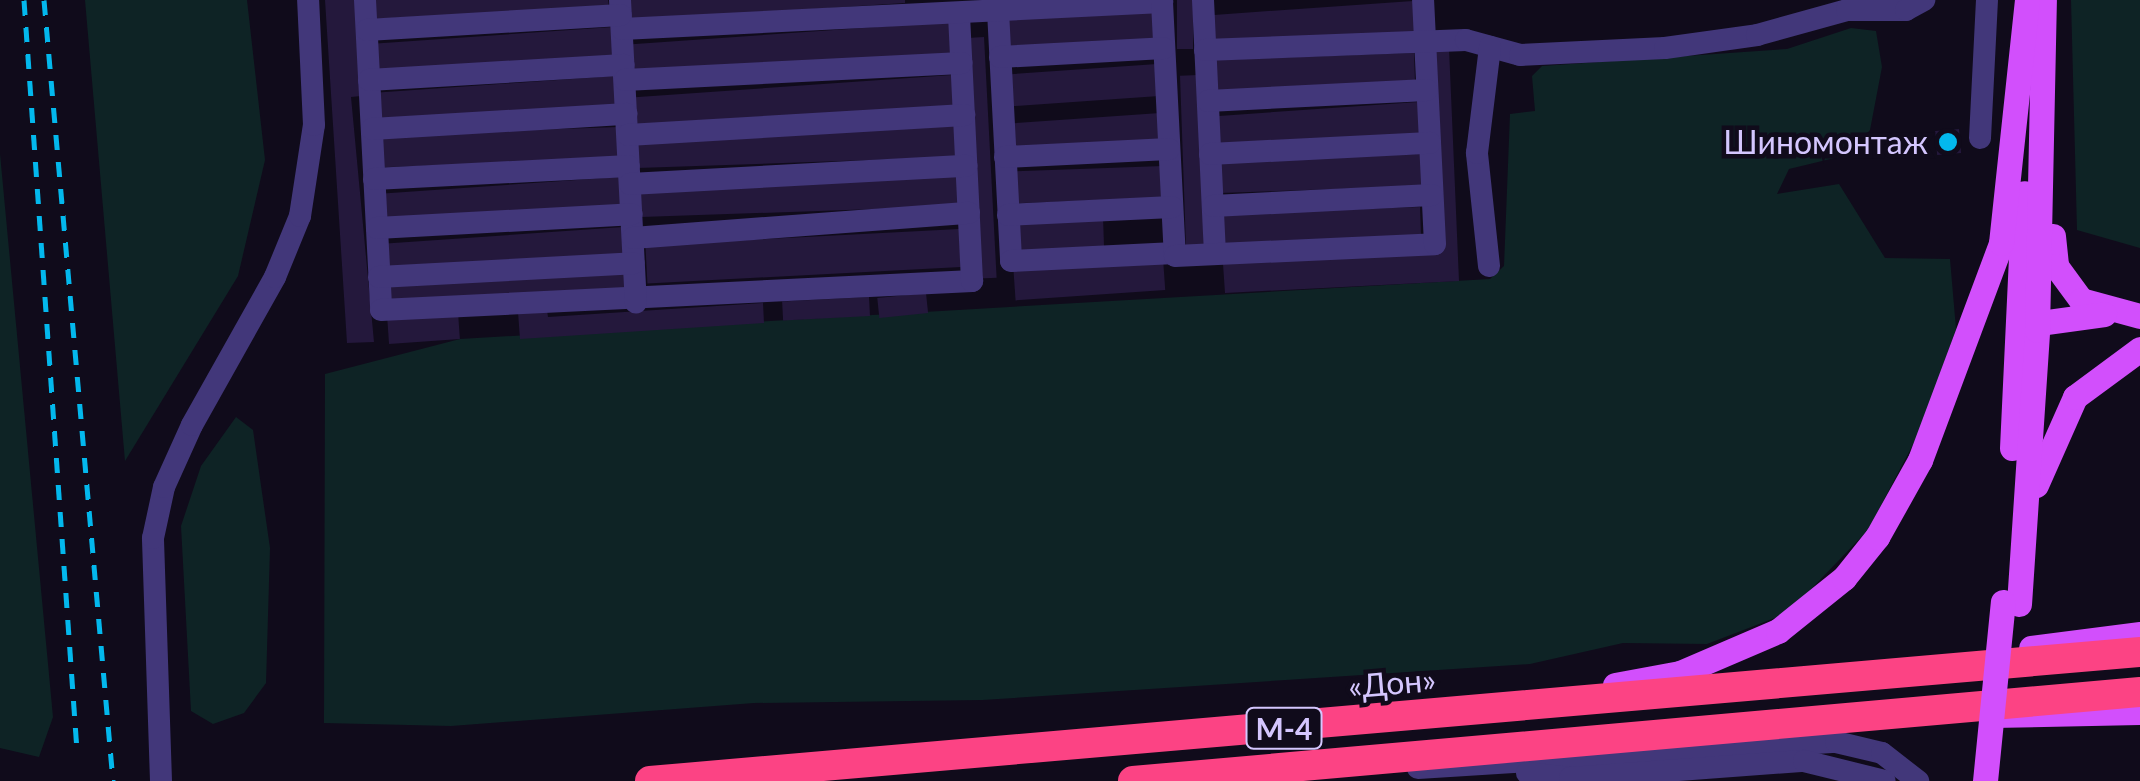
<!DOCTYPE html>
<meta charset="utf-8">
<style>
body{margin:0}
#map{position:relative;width:2140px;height:781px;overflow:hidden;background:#100b1b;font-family:Lato,sans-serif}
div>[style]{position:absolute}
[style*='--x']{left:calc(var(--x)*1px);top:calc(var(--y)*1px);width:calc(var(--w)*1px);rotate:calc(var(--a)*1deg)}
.green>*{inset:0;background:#0e2325}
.building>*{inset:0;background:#24183c;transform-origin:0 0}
.minor>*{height:22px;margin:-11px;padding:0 11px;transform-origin:11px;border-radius:11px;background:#42377a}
.major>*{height:25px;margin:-12.5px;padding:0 12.5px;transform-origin:12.5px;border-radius:12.5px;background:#d24ffc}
.highway>*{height:30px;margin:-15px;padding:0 15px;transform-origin:15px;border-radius:15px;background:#fc4384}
.rail>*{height:5px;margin-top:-2.5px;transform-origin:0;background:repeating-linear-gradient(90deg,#03b8ed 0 15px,transparent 0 27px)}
.major-bridge>*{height:25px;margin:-12.5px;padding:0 12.5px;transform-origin:12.5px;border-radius:12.5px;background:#d24ffc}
.dots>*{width:28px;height:28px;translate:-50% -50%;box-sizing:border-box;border:5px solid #100b1b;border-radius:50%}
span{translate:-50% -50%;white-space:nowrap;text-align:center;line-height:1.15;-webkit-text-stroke:9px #100b1b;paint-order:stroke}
.shield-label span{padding:2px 8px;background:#100b1b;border:2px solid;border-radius:8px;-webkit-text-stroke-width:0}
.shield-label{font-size:30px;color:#d4c6fe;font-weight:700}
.poi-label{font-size:32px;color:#d4c6fe}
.right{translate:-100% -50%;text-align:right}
.street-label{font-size:32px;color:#d4c6fe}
</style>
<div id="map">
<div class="green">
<i style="clip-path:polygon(85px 0,247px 0,265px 160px,238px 276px,125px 461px)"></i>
<i style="clip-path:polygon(2071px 0,2140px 0,2140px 248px,2077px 230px)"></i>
<i style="clip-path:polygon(1851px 28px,1876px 31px,1882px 67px,1870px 130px,1847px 155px,1789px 169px,1777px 194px,1839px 184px,1885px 258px,1950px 259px,1956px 329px,1919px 433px,1868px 530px,1788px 613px,1707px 644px,1623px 643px,1530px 664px,982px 700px,754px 703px,451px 726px,324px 723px,325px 374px,460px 339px,1490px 279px,1504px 266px,1510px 114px,1535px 111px,1532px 76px,1542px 66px,1787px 49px)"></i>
<i style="clip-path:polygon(0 154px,53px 717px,39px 757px,0 748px)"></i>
<i style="clip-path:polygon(236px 417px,253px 430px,270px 548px,266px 683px,244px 713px,213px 724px,191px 711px,181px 526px,201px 466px)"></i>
</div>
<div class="building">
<i style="clip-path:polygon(325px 0,355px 0,361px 96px,351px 97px,374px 342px,347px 343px)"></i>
<i style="clip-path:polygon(371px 0,608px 0,609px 7px,372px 19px)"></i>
<i style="clip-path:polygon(625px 0,905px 0,905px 3px,626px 21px)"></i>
<i style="left:1177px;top:0;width:16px;height:49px"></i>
<i style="left:1413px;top:1px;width:31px;height:203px;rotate:86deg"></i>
<i style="left:1156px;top:12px;width:32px;height:151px;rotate:88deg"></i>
<i style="left:949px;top:22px;width:31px;height:318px;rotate:86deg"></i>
<i style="left:613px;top:27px;width:31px;height:237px;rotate:86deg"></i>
<i style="left:984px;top:37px;width:241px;height:17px;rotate:87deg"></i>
<i style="clip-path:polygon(1449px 48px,1459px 281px,1225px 293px,1223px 264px,1441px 252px,1432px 49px)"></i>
<i style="left:1414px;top:53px;width:32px;height:203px;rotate:88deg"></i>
<i style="left:1157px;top:64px;width:32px;height:150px;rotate:86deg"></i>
<i style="left:952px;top:75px;width:32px;height:318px;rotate:86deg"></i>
<i style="left:1198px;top:75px;width:170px;height:18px;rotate:88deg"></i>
<i style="left:615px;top:76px;width:32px;height:237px;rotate:86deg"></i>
<i style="left:1418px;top:102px;width:32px;height:203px;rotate:86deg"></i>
<i style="left:1160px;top:113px;width:31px;height:150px;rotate:86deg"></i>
<i style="left:955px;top:126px;width:31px;height:319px;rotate:88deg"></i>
<i style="left:618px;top:127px;width:32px;height:237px;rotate:88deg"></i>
<i style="left:1959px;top:129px;width:24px;height:24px;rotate:85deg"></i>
<i style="left:1422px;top:154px;width:32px;height:203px;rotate:88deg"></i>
<i style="left:1163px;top:166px;width:32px;height:151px;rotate:88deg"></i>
<i style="left:959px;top:174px;width:32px;height:319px;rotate:88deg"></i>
<i style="left:620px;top:177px;width:32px;height:237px;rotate:86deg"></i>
<i style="left:1420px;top:207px;width:30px;height:199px;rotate:88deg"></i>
<i style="left:1103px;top:217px;width:34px;height:88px;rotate:88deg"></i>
<i style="left:623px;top:227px;width:32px;height:237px;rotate:86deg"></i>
<i style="left:959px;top:229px;width:38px;height:314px;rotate:87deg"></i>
<i style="left:1163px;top:258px;width:32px;height:150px;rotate:86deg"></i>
<i style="left:628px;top:273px;width:19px;height:243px;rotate:87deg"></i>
<i style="left:926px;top:293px;width:20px;height:49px;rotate:84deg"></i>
<i style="left:869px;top:297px;width:19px;height:87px;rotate:87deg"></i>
<i style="clip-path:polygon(763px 303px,764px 323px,520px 339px,518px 312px,547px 310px,548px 317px)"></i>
<i style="left:458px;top:312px;width:27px;height:71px;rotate:86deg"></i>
</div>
<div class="minor">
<i style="--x:365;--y:0;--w:310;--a:87"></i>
<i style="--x:381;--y:310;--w:592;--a:-2.81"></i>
<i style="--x:972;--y:281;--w:268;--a:-92.8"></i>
<i style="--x:620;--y:0;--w:303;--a:87"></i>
<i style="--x:1203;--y:0;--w:254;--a:87.3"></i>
<i style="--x:998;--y:11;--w:250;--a:87"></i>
<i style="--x:1011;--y:261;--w:164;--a:-2.8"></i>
<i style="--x:622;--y:29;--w:541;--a:-2.86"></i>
<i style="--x:1162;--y:2;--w:254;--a:87.1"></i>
<i style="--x:1175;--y:256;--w:260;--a:-2.6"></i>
<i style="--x:1435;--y:244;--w:244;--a:-92.8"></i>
<i style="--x:367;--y:30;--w:254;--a:-3.4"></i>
<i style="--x:1205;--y:50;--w:261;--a:-2.2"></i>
<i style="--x:1466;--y:40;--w:56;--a:15.5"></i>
<i style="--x:1520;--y:55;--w:145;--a:-2.8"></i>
<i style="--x:1665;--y:48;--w:93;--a:-8"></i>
<i style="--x:1757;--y:35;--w:93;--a:-15.5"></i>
<i style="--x:1847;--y:10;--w:59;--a:0"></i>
<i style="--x:1906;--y:10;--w:21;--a:-29"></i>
<i style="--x:1000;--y:57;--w:164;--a:-3.1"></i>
<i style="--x:369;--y:80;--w:255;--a:-3.4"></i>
<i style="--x:625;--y:80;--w:337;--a:-2.9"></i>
<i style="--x:1208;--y:101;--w:219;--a:-2.9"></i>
<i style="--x:372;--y:129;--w:255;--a:-3.4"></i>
<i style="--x:628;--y:135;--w:337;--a:-3.4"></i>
<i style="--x:1980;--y:138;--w:138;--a:-87.1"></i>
<i style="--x:1210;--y:154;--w:220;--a:-2.9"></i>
<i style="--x:1005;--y:157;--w:164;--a:-2.8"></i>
<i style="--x:374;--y:179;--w:255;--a:-2.9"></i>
<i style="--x:630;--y:184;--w:337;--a:-3.1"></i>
<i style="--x:1213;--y:206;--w:219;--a:-2.9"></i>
<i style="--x:1008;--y:215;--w:164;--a:-2.8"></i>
<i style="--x:377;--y:228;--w:255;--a:-3.1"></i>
<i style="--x:633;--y:238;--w:337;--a:-4.3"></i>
<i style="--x:1489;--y:266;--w:114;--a:-96.1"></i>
<i style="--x:1477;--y:153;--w:107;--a:-83"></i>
<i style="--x:379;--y:277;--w:255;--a:-3.1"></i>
<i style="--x:1418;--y:768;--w:419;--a:-3.6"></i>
<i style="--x:1836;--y:742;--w:47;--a:13.4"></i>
<i style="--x:1882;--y:753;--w:46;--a:37.9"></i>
<i style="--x:1527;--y:773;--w:43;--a:6.6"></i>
<i style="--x:1570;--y:778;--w:235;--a:-4.2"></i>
<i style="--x:1804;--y:761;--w:83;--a:13.9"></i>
<i style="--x:161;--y:781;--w:243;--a:-91.9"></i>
<i style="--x:153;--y:538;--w:52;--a:-77.8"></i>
<i style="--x:164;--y:487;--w:68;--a:-65.7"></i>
<i style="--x:192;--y:425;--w:170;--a:-60.7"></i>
<i style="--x:275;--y:277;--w:66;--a:-67.7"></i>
<i style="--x:300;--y:216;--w:92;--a:-81.3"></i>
<i style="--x:314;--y:125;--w:125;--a:-92.7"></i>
</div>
<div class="major">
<i style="--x:2053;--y:236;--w:30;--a:84"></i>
<i style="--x:2056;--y:266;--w:42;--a:53.7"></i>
<i style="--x:2081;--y:300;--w:61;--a:15.2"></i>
<i style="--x:2026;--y:325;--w:79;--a:-8"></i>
<i style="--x:2012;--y:448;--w:255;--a:-87.3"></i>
<i style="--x:2036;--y:485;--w:96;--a:-66.1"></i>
<i style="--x:2075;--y:397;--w:81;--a:-36.4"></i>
<i style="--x:2019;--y:604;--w:275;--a:-86.2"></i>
<i style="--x:2037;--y:330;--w:330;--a:-88.8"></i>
<i style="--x:2031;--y:648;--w:110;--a:-7.3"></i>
<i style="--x:1615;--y:685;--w:66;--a:-10.5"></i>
<i style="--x:1680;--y:673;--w:107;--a:-23.2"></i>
<i style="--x:1778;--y:631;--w:85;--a:-38.8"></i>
<i style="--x:1844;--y:578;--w:53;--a:-51.2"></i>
<i style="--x:1877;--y:537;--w:88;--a:-60.8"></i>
<i style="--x:1920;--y:460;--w:232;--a:-69.5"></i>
<i style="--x:2001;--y:243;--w:244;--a:-83.9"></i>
<i style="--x:1992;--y:715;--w:148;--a:-1.2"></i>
</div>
<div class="highway">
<i style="--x:650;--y:781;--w:1496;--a:-4.95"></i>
<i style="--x:1133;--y:781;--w:1011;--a:-5.05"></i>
</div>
<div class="rail">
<i style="--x:24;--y:0;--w:752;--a:85.96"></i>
<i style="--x:44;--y:0;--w:784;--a:84.95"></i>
</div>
<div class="major-bridge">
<i style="--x:1985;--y:781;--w:180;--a:-84.3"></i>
</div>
<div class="dots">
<i style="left:1948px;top:142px;background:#03b8ed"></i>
</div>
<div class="shield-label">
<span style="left:1284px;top:728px">М-4</span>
</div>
<div class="poi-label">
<span class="right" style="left:1928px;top:142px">Шиномонтаж</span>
</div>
<div class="street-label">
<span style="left:1392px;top:683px;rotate:-5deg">«Дон»</span>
</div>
</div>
